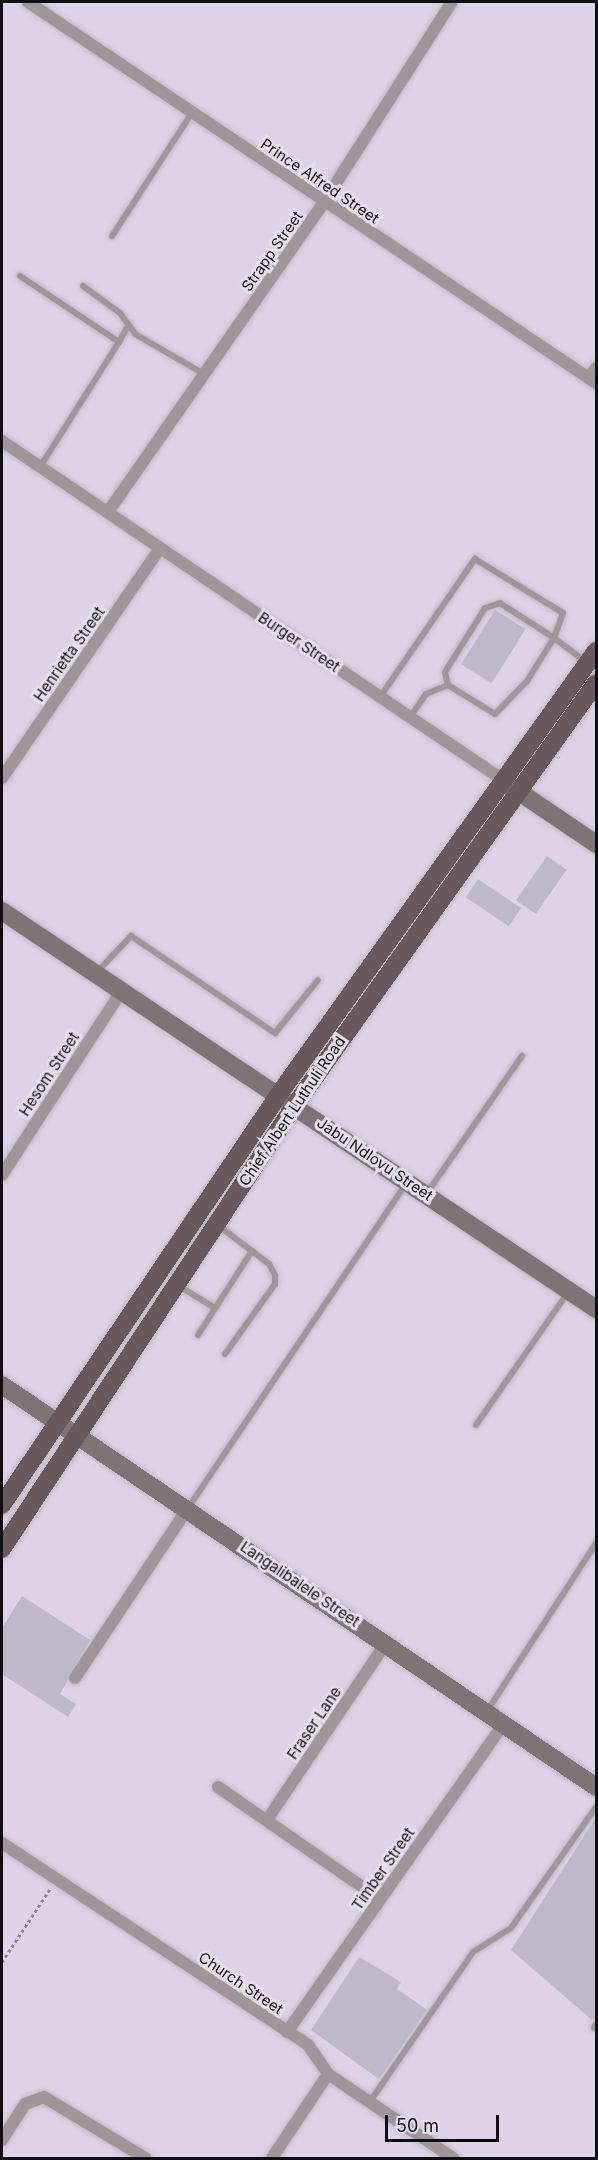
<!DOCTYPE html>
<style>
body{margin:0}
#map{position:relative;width:598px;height:2160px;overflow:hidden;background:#e5deec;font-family:Inter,sans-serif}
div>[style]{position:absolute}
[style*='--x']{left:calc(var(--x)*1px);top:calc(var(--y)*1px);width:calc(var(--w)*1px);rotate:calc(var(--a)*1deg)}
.built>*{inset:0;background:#ddd2e8;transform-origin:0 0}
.building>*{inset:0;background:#bdb9c8;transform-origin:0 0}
.path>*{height:3px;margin-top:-1.5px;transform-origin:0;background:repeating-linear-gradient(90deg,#8a858f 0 3px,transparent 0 6px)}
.roads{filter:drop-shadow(0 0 2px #bfb9c5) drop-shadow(0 0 2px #bfb9c5)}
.lane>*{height:6px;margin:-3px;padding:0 3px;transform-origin:3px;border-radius:3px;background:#9e9698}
.street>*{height:12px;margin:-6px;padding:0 6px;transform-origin:6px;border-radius:6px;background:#9e9698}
.secondary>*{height:18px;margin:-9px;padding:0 9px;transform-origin:9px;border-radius:9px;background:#7e7375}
.primary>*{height:18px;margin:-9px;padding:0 9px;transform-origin:9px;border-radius:9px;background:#67595c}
span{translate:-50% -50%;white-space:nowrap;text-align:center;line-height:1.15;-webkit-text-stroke:6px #e5deec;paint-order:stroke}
.street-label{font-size:15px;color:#110e13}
.frame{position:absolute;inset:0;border:3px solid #110e13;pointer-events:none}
.scale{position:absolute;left:385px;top:2115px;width:114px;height:27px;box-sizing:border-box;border:3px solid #110e13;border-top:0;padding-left:8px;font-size:18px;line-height:21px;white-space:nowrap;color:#110e13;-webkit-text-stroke:4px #e5deec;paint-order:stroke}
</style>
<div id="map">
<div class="built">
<i style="left:2px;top:2px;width:594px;height:2156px"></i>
</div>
<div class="building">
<i style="left:495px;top:610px;width:36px;height:64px;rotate:32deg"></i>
<i style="left:547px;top:856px;width:24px;height:54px;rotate:35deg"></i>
<i style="left:478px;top:879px;width:52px;height:22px;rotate:34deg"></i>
<i style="clip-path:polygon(22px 1596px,90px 1640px,60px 1694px,76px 1704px,68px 1717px,2px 1674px,2px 1628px)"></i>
<i style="clip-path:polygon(597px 1816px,597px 2019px,592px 2020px,511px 1950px)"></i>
<i style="clip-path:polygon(359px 1957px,401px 1982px,397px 1989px,427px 2010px,379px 2079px,311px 2030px)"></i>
</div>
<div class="path">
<i style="--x:2;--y:1962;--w:87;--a:-56.7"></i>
</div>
<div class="roads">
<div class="lane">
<i style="--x:112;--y:236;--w:147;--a:-57"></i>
<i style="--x:20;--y:276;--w:119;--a:33.7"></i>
<i style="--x:119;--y:342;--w:148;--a:122.3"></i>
<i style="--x:83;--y:286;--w:46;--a:36.1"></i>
<i style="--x:120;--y:313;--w:26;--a:54"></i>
<i style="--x:135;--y:334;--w:80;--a:30.1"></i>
<i style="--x:119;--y:342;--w:18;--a:-61"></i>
<i style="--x:500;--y:603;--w:64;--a:32.9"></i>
<i style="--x:554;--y:638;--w:51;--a:122.1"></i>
<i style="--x:527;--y:681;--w:46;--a:134.1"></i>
<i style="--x:495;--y:714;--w:55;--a:-148.3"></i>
<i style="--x:448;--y:685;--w:13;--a:-103"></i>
<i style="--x:445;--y:672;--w:75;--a:-58"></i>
<i style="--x:485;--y:608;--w:16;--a:-18"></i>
<i style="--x:380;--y:697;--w:168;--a:-55.5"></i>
<i style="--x:475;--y:559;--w:103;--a:31.5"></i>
<i style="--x:563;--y:613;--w:27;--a:110"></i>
<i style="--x:554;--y:638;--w:39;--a:37"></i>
<i style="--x:410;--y:717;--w:28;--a:-55"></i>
<i style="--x:426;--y:694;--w:24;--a:-22"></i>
<i style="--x:97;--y:972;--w:50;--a:-46.6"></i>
<i style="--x:131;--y:936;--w:174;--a:34"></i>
<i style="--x:275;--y:1033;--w:68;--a:-50.9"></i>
<i style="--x:427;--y:1193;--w:167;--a:-55.3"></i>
<i style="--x:219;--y:1226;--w:63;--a:37.2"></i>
<i style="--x:269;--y:1264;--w:13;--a:61"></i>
<i style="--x:275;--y:1275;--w:9;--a:90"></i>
<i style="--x:275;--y:1284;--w:86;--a:125.5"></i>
<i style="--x:179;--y:1286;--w:42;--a:31.4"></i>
<i style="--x:198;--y:1335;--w:100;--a:-57.3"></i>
<i style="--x:476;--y:1425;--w:162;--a:-55.3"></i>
<i style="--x:188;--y:1508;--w:391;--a:-56.1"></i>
<i style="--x:487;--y:1711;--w:200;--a:-57"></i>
<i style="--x:594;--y:2028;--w:4;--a:-63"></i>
<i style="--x:369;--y:2103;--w:183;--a:-55.4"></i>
<i style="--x:473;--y:1952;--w:45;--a:-32.3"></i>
<i style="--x:511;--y:1928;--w:148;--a:-54.9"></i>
</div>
<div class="street">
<i style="--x:28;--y:2;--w:684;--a:33.85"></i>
<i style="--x:589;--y:378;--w:12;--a:-55"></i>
<i style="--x:2;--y:441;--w:605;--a:34.08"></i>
<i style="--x:108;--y:512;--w:378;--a:-55.1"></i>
<i style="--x:324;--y:202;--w:237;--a:-57.4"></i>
<i style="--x:2;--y:778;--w:279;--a:-55.5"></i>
<i style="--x:2;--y:1175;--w:221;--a:-57"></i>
<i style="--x:75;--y:1678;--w:204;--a:-56.4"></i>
<i style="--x:218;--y:1787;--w:197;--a:34.7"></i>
<i style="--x:267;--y:1820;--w:213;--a:-56.1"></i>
<i style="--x:2;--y:1843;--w:367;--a:33.4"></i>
<i style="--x:308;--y:2045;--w:35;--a:55"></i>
<i style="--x:328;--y:2074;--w:151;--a:33.9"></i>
<i style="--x:287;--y:2032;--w:378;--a:-54.9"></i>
<i style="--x:2;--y:2140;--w:43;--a:-57.4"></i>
<i style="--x:25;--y:2104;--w:20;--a:-20"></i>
<i style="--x:44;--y:2097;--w:118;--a:31.1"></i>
<i style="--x:272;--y:2158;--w:101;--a:-56.3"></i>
</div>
<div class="secondary">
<i style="--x:506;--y:783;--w:109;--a:34.1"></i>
<i style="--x:2;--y:911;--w:715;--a:33.82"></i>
<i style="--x:2;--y:1385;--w:717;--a:34.09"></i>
</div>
<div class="primary">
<i style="--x:2;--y:1505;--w:496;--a:-56"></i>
<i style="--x:279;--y:1094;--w:545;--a:-54.41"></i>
<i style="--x:2;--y:1549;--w:532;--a:-56.58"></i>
<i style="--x:295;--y:1105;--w:518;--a:-54.5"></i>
</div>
</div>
<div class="street-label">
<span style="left:320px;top:181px;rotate:34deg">Prince Alfred Street</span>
<span style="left:272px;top:251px;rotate:-55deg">Strapp Street</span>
<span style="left:299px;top:642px;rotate:34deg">Burger Street</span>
<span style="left:69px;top:654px;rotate:-55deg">Henrietta Street</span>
<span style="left:49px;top:1074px;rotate:-57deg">Hesom Street</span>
<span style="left:292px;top:1111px;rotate:-56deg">Chief Albert Luthuli Road</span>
<span style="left:375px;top:1159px;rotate:34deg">Jabu Ndlovu Street</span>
<span style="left:300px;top:1584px;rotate:34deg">Langalibalele Street</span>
<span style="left:314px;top:1723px;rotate:-56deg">Fraser Lane</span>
<span style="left:383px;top:1869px;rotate:-55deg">Timber Street</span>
<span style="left:241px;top:1983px;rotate:34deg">Church Street</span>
</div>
<div class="frame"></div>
<div class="scale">50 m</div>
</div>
